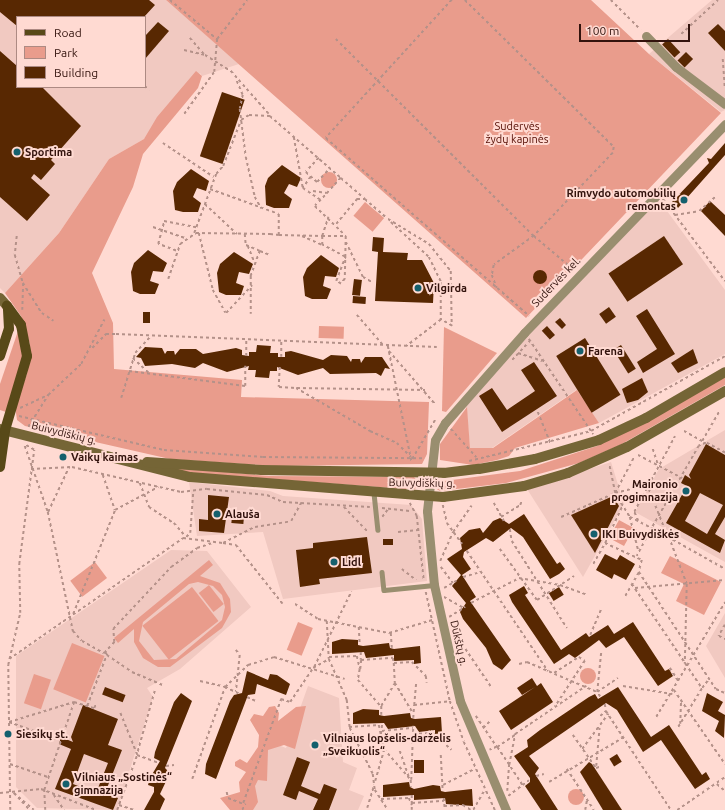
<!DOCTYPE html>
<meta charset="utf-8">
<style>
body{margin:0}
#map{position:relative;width:725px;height:810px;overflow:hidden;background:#ffdad2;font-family:Ubuntu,sans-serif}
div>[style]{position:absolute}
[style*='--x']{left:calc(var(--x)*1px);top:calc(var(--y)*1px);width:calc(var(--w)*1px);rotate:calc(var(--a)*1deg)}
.built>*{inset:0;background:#f1c9c1}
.green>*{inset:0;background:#e99c8c;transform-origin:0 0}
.round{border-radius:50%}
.building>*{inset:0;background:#582802;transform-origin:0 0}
.path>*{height:1.5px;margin-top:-0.75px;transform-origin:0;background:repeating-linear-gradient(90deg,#b49189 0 3px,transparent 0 6px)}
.service>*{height:4.5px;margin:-2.25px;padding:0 2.25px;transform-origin:2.25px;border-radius:2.25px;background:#998e6f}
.minor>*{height:9px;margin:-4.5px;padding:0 4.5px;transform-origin:4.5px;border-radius:4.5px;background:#998e6f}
.secondary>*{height:10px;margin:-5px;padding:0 5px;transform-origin:5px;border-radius:5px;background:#756536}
.primary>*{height:10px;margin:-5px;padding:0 5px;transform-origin:5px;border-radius:5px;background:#584918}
.dots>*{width:11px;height:11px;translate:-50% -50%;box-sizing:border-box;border:2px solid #ffdad2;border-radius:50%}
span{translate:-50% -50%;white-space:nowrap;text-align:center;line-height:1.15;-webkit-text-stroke:4px #ffdad2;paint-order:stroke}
.park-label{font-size:11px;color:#540c02}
.poi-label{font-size:11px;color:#33130d;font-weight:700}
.left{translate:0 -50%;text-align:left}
.right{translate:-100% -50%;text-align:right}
.street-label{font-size:11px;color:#33130d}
.legend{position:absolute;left:16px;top:16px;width:130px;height:72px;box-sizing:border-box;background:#ffdad2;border:1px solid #ad8a83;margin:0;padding:5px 7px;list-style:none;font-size:12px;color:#33130d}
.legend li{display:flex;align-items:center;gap:8px;height:20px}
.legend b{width:20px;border:1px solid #ad8a83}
.scale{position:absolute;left:579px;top:24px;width:111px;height:18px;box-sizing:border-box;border:2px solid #33130d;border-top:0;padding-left:5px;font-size:12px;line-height:14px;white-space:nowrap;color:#33130d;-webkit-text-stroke:3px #ffdad2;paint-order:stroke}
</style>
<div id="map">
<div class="built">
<i style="clip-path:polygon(evenodd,0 0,166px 0,239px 64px,202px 76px,200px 73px,144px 139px,109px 159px,59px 233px,5px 293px,0 288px,0 0,17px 17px,145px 17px,145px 87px,17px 87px,17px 17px)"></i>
<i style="clip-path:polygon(712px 0,725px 0,725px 110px,721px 112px,649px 54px)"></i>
<i style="clip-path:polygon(656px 196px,725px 290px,725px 354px,599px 423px,576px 390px,492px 448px,470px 448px,466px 402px)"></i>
<i style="clip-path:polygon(725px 430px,725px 562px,635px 512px,659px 469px)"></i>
<i style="clip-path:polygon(611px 462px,624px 504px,583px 577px,527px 489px)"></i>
<i style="clip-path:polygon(189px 482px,270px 491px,283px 496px,411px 505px,422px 519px,427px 581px,283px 599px,263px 532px,197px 536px)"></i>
<i style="clip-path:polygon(171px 550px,207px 551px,251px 607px,180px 669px,147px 688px,153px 697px,117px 810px,37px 808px,16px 787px,16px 656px)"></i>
<i style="clip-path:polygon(725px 613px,725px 678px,706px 646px)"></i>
<i style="clip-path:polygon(308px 686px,339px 698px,343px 762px,357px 768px,349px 790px,364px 796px,358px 810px,243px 810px,268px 741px,286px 748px)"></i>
</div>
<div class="green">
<i style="clip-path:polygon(166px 0,591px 0,649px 54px,721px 113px,526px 318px)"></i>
<i style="clip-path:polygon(196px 71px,202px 76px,198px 88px,143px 154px,133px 187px,92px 273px,113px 323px,114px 369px,242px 380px,241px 397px,429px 402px,427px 454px,422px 464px,275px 466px,170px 459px,25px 426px,17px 420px,15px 406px,27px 374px,30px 344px,21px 316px,5px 293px,59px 233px,109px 159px,144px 139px,157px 117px)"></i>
<i class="round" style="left:321px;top:172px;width:16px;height:16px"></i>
<i style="left:365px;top:202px;width:25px;height:18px;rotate:40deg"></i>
<i style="left:319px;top:326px;width:25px;height:12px;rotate:2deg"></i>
<i style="clip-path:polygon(444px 327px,497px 353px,446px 412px,442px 411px)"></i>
<i style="clip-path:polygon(18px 331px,23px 360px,6px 412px,0 410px,0 384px)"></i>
<i style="clip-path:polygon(725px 377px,725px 385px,620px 445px,579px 463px,506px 483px,440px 491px,435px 488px,437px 482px,520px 471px,597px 446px)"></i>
<i style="clip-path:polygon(577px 390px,599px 423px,515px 448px,509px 456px,497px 460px,473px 465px,440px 460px,440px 444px,467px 407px,470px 448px,493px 448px)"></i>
<i style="clip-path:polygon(149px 465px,269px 476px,414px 477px,418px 482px,415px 489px,406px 489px,190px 473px)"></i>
<i style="clip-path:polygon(619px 520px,641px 532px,636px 541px,629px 537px,624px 546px,609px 538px)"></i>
<i style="clip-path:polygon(670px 556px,721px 582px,704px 615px,676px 601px,684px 584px,661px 573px)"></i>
<i style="clip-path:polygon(evenodd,209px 560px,213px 565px,200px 576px,220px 583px,230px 599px,231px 612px,222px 628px,170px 667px,158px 667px,143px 658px,134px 642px,134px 629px,118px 643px,114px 638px,209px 560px,198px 582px,213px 586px,222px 595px,225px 607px,222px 620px,176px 659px,154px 660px,139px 641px,143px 622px,189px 584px,198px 582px)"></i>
<i style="left:95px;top:562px;width:20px;height:31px;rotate:53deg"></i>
<i style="left:209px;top:585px;width:24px;height:13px;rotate:52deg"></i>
<i style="left:192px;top:587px;width:43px;height:63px;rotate:52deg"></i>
<i style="left:298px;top:622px;width:16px;height:30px;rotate:22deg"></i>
<i style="left:72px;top:643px;width:35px;height:50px;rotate:22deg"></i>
<i class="round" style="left:580px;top:668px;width:16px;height:16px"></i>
<i style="left:34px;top:674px;width:18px;height:31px;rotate:19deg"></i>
<i style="clip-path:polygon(275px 706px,279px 713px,278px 721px,296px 707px,306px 706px,295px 749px,284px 745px,268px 750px,267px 781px,258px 780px,255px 786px,258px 802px,253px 810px,230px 810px,220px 798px,240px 792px,239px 782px,246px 772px,235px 766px,235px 762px,240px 759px,247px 763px,258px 747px,259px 735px,250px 720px,254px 714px,263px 716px,269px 707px)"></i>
<i class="round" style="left:568px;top:789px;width:16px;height:16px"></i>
</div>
<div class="building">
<i style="clip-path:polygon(0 0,149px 0,155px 5px,144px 17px,17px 17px,17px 26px,0 12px)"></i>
<i style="clip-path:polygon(158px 22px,169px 31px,145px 59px,145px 36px)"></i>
<i style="clip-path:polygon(718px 24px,725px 31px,725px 51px,708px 33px)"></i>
<i style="left:668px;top:39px;width:18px;height:8px;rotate:47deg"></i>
<i style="clip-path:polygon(0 51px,17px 66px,17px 87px,42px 87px,81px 126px,51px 160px,55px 164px,41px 180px,34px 174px,31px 178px,50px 195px,27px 221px,0 197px)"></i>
<i style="left:686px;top:52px;width:10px;height:12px;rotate:45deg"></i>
<i style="left:222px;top:92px;width:24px;height:68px;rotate:19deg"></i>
<i style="clip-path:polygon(725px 143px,725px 155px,678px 208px,672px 202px,709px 163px,707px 158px,711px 159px)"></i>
<i style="clip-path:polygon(282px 165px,301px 178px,297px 187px,289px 184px,284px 193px,292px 199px,289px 208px,274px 208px,266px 205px,265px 186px,268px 178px)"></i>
<i style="clip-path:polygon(191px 169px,209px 181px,206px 191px,197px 188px,193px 197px,201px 203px,198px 212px,183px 212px,175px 210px,173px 191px,177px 182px)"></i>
<i style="clip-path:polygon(710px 201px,725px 215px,725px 236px,701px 211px)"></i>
<i style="left:664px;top:236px;width:34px;height:67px;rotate:56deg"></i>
<i style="clip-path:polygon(373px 237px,384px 238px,383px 252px,408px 253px,407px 260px,422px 260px,434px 283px,433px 303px,375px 301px,378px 252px,372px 251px)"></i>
<i style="clip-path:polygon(148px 250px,167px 263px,163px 272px,153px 271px,150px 281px,159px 284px,155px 294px,140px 294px,133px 291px,131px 272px,134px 263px)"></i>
<i style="clip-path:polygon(234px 252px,253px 264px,249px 274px,239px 272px,236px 283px,244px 286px,241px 295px,226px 295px,219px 292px,217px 273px,220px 264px)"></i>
<i style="clip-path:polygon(321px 255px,339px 268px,336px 277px,325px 276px,323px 286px,331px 289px,327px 299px,312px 299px,305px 296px,303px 277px,307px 268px)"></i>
<i class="round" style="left:533px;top:270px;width:14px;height:14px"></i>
<i style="left:354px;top:279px;width:8px;height:16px;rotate:7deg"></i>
<i style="left:353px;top:296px;width:13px;height:7px;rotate:4deg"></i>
<i style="left:609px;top:307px;width:12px;height:12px;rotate:55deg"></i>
<i style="clip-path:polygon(647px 309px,675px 354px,643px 373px,637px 362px,657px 349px,636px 316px)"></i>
<i style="left:143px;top:312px;width:7px;height:11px"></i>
<i style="clip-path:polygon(560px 318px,566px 325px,562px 329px,555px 322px)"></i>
<i style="left:547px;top:326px;width:12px;height:7px;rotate:48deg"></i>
<i style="left:585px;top:338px;width:67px;height:34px;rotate:58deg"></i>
<i style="clip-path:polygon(257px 345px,271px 346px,270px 353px,278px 353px,278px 357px,285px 357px,285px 352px,291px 351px,323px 360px,331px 355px,347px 356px,351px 362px,352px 359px,360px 359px,361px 363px,365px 357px,382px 357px,390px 369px,385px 368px,381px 376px,376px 373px,330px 374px,323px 368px,298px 375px,277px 367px,277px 371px,270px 371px,269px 378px,255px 377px,256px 370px,248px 370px,249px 366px,227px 372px,203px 363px,195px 368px,172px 364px,145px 366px,141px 358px,136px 357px,145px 347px,162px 348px,165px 354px,167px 351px,174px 351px,175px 355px,180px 349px,196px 349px,203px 354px,236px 348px,242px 350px,242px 355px,249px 356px,249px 352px,256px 352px)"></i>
<i style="left:621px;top:345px;width:28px;height:9px;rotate:58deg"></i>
<i style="clip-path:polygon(693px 349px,698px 363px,678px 373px,671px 363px)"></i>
<i style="clip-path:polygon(534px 362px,557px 396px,502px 432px,479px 396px,492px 388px,507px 410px,535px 391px,521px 370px)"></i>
<i style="clip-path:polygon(642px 378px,648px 392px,638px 400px,627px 403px,622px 389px)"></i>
<i style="clip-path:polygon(evenodd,706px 444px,725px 455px,725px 517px,715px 534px,725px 540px,720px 553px,666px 523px,687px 486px,681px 483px,685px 475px,691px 479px,689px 475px,706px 444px,700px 493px,723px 505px,707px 534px,685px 521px,700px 493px)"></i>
<i style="clip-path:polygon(208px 495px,229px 497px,224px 533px,199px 531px,199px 519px,208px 520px)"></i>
<i style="clip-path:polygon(613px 496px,619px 506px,595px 553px,571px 515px)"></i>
<i style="clip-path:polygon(524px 514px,557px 564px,560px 562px,565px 569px,559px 574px,550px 579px,523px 537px,511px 528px,493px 542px,486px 538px,464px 552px,463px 557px,471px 569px,462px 575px,476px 597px,470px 601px,511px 660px,502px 670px,493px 664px,486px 648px,463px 619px,460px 612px,466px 603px,452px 586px,461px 575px,447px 559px,462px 549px,460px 538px,469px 530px,480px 528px,483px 533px,493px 521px,500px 518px,509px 524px)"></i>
<i style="left:232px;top:516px;width:12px;height:7px;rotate:5deg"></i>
<i style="clip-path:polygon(367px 537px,372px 573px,319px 579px,320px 584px,300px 587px,296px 550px,313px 548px,313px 543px)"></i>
<i style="left:393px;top:539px;width:6px;height:10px;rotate:90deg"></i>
<i style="clip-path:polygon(605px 554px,617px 560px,620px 555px,635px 564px,626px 580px,614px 574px,612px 579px,596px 570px)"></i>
<i style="clip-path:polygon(524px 586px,528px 593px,525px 595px,561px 650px,586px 633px,589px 637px,608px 625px,614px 634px,633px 622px,665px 671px,669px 669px,673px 676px,658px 686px,624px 637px,606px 648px,599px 640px,575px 658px,569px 654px,554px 664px,512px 602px,509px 595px)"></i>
<i style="left:559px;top:587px;width:9px;height:12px;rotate:58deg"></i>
<i style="clip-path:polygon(342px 639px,358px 640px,358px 645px,363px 646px,389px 643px,390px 648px,394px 649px,420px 646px,421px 663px,414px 664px,414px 660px,394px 661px,394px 655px,366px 658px,364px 652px,332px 654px,332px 642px)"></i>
<i style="clip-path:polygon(247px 671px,268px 680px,270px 674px,277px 675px,290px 684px,286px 695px,257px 684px,255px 694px,248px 695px,216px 779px,205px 774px,206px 764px,230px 701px,234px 695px,242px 693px)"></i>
<i style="clip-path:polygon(532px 678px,537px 686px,541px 683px,553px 702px,511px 730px,499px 711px,535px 687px,522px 695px,517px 688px)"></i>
<i style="left:105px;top:687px;width:22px;height:8px;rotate:21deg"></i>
<i style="clip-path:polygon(618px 687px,651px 737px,669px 725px,702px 775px,706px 772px,710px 779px,695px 789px,661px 740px,643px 752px,617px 710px,606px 703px,529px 756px,539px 768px,535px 774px,558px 810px,541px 810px,525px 786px,530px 782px,530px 778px,514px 756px,528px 747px,527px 740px,540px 730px,589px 697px,595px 694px,598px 699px)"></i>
<i style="clip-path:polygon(181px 693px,192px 701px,165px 768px,170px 773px,160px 794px,165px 799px,160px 810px,144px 810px,154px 792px,154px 787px,148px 785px,150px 778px,160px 761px,154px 758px,155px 752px,174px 702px)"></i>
<i style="clip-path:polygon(707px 693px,723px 702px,718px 711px,725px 715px,724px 738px,715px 731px,719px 721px,702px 711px)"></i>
<i style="clip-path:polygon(evenodd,83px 705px,118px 719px,108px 745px,122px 750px,105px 793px,118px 798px,113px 810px,55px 789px,71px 749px,59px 744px,61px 737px,73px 742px,71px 737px,83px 705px,84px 754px,108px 763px,96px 793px,73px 784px,84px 754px)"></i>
<i style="clip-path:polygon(363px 709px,379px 710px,379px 715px,384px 716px,410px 713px,411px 718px,415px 719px,441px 717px,442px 733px,435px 734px,435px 730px,419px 732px,415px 726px,388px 729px,384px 723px,353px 724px,353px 713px)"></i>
<i style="left:617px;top:754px;width:9px;height:9px;rotate:58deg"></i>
<i style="clip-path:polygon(297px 757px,310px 762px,301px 786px,320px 794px,324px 784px,337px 789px,329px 810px,313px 810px,318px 799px,299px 791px,296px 800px,283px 795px)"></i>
<i style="left:414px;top:760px;width:10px;height:13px"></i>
<i style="clip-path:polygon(589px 762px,592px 764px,622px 810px,603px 810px,580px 772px)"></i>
<i style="clip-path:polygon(409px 782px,410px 787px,414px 789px,433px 785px,440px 786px,441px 791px,445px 792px,472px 789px,473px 806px,446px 804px,445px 798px,414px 800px,414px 795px,383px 797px,383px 785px)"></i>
</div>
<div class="path">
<i style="--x:170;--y:0;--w:61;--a:39.7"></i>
<i style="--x:217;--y:39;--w:49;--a:-52.4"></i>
<i style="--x:452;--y:0;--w:187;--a:132.4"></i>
<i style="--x:326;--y:138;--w:270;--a:41.2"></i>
<i style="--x:465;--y:0;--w:209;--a:44.6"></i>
<i style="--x:614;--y:147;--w:6;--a:99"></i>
<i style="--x:613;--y:153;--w:115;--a:133.6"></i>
<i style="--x:534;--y:236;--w:49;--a:144.1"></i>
<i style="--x:494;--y:265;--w:10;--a:101"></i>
<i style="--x:492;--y:275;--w:14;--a:69"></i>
<i style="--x:611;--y:0;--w:42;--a:45"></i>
<i style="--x:681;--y:34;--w:50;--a:-42.6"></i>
<i style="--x:190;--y:38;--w:21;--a:49"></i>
<i style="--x:336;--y:39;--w:279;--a:44.9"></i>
<i style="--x:534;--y:236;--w:52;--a:40.4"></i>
<i style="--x:184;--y:50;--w:22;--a:13"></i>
<i style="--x:205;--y:55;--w:31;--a:32"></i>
<i style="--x:231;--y:71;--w:57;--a:48.5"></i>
<i style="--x:723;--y:59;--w:29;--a:86"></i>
<i style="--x:237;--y:81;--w:15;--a:67"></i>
<i style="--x:243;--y:95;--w:14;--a:102"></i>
<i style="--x:240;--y:109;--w:48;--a:82.9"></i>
<i style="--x:246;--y:157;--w:41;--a:77.3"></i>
<i style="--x:255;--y:197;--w:13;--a:61"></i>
<i style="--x:145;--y:86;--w:6;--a:45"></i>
<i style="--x:184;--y:114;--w:52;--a:-54.5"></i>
<i style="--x:214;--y:72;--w:33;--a:-85"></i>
<i style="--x:294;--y:137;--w:52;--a:80"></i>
<i style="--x:163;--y:143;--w:61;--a:33.7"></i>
<i style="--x:319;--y:158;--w:19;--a:133"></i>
<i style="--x:306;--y:172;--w:15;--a:42"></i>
<i style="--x:317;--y:182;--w:19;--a:-47"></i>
<i style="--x:311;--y:177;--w:14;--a:126"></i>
<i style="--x:303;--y:188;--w:22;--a:34"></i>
<i style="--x:321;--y:200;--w:8;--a:135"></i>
<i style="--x:315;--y:206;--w:43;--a:44.1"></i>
<i style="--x:341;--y:178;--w:32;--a:41"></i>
<i style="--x:210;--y:189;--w:73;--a:19.9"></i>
<i style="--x:279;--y:214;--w:21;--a:90"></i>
<i style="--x:313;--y:191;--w:14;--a:8"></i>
<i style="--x:663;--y:199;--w:103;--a:52.9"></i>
<i style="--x:205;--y:204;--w:44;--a:43.2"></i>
<i style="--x:675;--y:215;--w:24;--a:-9"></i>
<i style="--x:699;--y:211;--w:23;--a:-41"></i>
<i style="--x:391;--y:222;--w:52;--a:42.6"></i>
<i style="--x:429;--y:257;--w:28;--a:64"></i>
<i style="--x:441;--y:282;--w:38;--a:90"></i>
<i style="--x:441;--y:320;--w:43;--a:142.6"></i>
<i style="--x:336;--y:224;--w:33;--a:-50"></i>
<i style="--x:357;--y:199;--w:8;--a:0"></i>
<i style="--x:365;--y:199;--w:30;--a:41"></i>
<i style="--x:388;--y:219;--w:48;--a:31.4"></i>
<i style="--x:429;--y:244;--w:35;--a:51"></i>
<i style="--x:451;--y:271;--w:55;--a:89"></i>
<i style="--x:452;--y:326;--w:13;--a:-151"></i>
<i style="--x:153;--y:227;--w:34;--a:19"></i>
<i style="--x:194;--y:233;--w:63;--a:-69.6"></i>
<i style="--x:216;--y:174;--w:11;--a:-49"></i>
<i style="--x:223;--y:166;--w:49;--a:-68.6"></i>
<i style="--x:241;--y:120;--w:9;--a:-32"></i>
<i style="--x:249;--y:115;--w:21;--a:3"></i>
<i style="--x:270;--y:116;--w:94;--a:41.1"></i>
<i style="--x:341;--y:178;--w:30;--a:132"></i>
<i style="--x:199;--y:233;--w:59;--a:76.2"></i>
<i style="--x:213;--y:290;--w:26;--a:61"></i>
<i style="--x:226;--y:313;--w:38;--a:-47"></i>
<i style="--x:245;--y:234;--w:11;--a:85"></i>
<i style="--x:246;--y:245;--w:15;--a:23"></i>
<i style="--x:260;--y:251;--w:27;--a:110"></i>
<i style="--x:251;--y:276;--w:38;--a:90"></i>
<i style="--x:17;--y:236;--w:19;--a:96"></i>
<i style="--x:15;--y:255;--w:29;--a:74"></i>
<i style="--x:23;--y:283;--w:36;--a:58"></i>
<i style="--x:42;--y:313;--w:14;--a:34"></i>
<i style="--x:302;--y:236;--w:22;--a:24"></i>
<i style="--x:346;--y:242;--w:39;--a:64"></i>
<i style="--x:363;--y:277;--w:10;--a:29"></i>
<i style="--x:248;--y:246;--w:18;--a:68"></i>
<i style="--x:176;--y:251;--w:19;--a:-159"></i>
<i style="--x:158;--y:244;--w:24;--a:-75"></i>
<i style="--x:164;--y:221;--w:33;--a:11"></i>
<i style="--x:260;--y:251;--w:11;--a:22"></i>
<i style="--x:168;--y:279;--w:37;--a:-71"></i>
<i style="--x:180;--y:244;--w:19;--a:-35"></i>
<i style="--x:196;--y:233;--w:74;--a:0.8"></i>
<i style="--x:270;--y:234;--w:9;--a:6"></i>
<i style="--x:279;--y:235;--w:43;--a:1.3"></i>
<i style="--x:322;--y:236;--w:24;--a:0"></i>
<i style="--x:346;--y:236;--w:43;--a:91.3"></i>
<i style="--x:345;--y:279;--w:6;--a:129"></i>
<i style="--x:341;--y:284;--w:6;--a:-149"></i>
<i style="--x:336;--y:281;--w:26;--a:-69"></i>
<i style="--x:345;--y:257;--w:26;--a:-152"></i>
<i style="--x:322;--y:245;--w:9;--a:-90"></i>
<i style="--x:322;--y:236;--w:20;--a:-72"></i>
<i style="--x:22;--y:310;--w:26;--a:-88"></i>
<i style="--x:357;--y:315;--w:41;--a:48.9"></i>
<i style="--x:529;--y:339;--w:115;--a:56"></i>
<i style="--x:388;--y:346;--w:119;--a:78.4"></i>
<i style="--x:92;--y:348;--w:20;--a:-45"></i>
<i style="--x:106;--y:334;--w:10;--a:0"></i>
<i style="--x:116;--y:334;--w:321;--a:2.3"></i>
<i style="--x:389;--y:351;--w:70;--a:49"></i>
<i style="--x:518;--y:353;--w:26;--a:18"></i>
<i style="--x:246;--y:356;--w:15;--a:-90"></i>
<i style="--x:281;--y:357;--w:15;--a:-90"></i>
<i style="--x:133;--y:358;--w:22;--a:43"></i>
<i style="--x:512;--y:360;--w:26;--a:-47"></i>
<i style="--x:280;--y:367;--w:20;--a:93"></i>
<i style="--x:279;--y:387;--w:17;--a:3"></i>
<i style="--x:296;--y:388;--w:86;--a:30.2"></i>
<i style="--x:370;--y:431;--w:30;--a:24"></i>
<i style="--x:397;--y:443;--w:20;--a:45"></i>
<i style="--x:129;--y:371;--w:117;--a:7.4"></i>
<i style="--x:245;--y:386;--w:20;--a:-90"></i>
<i style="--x:297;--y:388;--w:128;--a:0.9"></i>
<i style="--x:121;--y:398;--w:47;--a:-72.7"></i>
<i style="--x:135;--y:353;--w:22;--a:-47"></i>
<i style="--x:20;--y:408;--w:31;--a:-25"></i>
<i style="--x:48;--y:395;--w:45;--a:-43.2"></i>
<i style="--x:81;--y:364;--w:50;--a:-62.4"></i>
<i style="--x:538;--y:412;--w:35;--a:68"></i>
<i style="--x:19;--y:416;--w:149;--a:13.2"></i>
<i style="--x:164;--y:450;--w:99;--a:4"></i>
<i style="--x:263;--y:457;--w:162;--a:0.4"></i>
<i style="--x:28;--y:427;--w:38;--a:-58"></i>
<i style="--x:451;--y:429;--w:38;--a:48"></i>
<i style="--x:684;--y:431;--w:21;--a:29"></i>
<i style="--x:702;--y:441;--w:34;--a:-60"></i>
<i style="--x:25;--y:446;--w:70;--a:70.8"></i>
<i style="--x:48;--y:512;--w:122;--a:78.1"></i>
<i style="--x:73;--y:631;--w:13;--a:48"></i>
<i style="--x:82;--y:641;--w:25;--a:29"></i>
<i style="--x:653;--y:449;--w:16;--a:72"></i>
<i style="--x:725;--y:453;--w:21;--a:-152"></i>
<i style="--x:706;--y:443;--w:8;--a:157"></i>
<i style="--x:699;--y:446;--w:95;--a:119.8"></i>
<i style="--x:652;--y:528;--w:84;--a:29.3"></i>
<i style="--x:638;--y:455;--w:50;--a:27.6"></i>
<i style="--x:412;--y:459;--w:45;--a:-59.5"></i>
<i style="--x:469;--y:461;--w:126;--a:-13.8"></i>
<i style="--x:591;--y:431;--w:154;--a:-29.2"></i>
<i style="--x:31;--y:469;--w:41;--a:-2.8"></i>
<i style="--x:72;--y:467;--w:112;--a:12.9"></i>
<i style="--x:181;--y:492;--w:26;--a:-7"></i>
<i style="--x:207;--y:489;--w:60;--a:5.7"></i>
<i style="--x:267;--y:495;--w:17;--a:24"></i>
<i style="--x:283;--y:502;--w:87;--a:3.3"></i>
<i style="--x:103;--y:475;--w:37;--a:71"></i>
<i style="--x:115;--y:510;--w:49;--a:-28.1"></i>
<i style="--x:140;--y:483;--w:26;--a:69"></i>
<i style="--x:149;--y:507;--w:30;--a:33"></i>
<i style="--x:174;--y:523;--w:18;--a:49"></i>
<i style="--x:186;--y:537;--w:6;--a:-45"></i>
<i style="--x:190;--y:533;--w:41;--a:-85.8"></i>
<i style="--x:443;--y:489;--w:8;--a:-83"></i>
<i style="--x:649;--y:489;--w:41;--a:68.5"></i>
<i style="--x:615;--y:493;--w:28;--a:58"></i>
<i style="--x:630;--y:517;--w:25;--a:27"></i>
<i style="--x:652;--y:528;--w:32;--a:118"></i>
<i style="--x:615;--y:493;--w:41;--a:-62.2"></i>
<i style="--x:615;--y:493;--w:33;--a:-14"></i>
<i style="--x:410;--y:503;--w:15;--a:62"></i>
<i style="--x:417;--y:516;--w:64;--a:83.8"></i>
<i style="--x:494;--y:503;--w:23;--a:61"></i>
<i style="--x:443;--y:505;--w:18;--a:77"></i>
<i style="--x:447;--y:523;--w:26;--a:54"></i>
<i style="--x:344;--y:507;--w:35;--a:46"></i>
<i style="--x:382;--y:508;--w:30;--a:6"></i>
<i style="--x:48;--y:512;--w:50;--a:-65"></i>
<i style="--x:382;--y:517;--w:10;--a:-53"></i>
<i style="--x:501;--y:517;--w:22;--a:-32"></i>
<i style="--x:520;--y:505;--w:5;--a:-68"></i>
<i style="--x:561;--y:517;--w:59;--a:-24"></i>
<i style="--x:615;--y:493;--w:29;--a:-102"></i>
<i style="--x:630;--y:517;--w:36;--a:76"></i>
<i style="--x:638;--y:521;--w:10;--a:-114"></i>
<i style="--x:634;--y:512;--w:86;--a:-61.7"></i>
<i style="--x:510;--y:529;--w:12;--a:81"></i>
<i style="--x:512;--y:541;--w:103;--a:57.7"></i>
<i style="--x:398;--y:532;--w:20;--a:-6"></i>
<i style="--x:669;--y:537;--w:50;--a:69"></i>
<i style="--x:687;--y:584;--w:80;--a:91.4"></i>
<i style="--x:223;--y:543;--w:13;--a:9"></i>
<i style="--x:236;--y:545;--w:75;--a:51.5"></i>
<i style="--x:605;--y:543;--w:40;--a:-65"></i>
<i style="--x:500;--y:549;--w:63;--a:54"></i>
<i style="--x:537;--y:600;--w:44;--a:-33"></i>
<i style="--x:467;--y:551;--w:145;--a:56"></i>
<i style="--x:440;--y:561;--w:32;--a:-66"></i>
<i style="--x:453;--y:532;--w:32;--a:-55"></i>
<i style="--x:593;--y:564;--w:24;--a:-60"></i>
<i style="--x:605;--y:543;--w:41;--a:24.7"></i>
<i style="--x:642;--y:560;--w:12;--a:104"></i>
<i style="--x:639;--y:572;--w:140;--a:56.7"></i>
<i style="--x:716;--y:689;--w:10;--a:24"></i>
<i style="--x:441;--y:567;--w:20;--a:53"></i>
<i style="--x:402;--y:569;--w:18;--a:38"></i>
<i style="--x:463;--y:577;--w:15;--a:-16"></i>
<i style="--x:632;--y:584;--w:125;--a:56.1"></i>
<i style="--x:702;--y:688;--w:11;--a:-52"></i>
<i style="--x:444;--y:588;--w:14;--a:-30"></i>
<i style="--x:635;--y:588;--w:90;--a:-5.1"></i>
<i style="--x:426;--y:592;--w:112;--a:77.6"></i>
<i style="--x:450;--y:701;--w:43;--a:71.1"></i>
<i style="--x:464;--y:742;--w:75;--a:65.5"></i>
<i style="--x:625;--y:596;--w:28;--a:-60"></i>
<i style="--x:444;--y:597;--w:23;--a:29"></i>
<i style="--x:471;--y:603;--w:54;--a:-27.5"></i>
<i style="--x:519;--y:578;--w:42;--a:9.7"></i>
<i style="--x:560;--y:585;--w:29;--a:20"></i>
<i style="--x:295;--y:604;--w:27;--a:33"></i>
<i style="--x:318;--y:619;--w:72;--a:11.2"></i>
<i style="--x:389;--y:633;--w:45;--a:-16.8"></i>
<i style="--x:73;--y:614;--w:112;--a:-68"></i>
<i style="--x:449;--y:617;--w:19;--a:-32"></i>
<i style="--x:327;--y:621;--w:38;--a:87"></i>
<i style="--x:329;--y:659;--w:45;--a:66.3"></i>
<i style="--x:347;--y:700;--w:28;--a:84"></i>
<i style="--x:350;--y:728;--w:51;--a:63.4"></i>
<i style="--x:373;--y:774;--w:16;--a:83"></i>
<i style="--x:375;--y:790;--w:24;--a:57"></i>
<i style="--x:725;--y:625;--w:13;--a:119"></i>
<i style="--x:719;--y:636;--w:7;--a:27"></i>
<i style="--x:359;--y:627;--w:18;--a:87"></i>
<i style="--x:452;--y:629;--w:71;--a:55.9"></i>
<i style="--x:391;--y:633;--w:15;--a:86"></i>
<i style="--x:590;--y:635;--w:28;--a:-67"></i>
<i style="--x:114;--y:642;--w:13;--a:-94"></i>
<i style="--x:113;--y:629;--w:85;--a:-46.9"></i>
<i style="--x:171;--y:567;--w:32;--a:-36"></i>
<i style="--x:197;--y:548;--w:19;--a:-18"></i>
<i style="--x:236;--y:650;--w:6;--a:51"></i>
<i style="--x:240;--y:655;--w:37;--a:96"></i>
<i style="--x:361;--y:652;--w:8;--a:90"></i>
<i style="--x:107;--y:655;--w:30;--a:34"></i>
<i style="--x:132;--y:672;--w:34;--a:23"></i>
<i style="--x:329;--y:657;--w:28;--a:-2"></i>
<i style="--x:357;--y:656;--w:13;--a:77"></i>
<i style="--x:360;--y:669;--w:9;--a:-84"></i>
<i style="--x:361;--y:660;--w:32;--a:-4"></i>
<i style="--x:393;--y:658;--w:5;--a:79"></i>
<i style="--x:394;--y:663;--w:18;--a:-3"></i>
<i style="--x:412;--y:662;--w:20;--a:45"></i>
<i style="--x:426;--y:676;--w:7;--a:82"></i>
<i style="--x:9;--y:659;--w:212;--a:-34.8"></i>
<i style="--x:183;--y:538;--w:40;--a:7.1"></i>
<i style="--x:223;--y:543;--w:36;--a:-27"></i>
<i style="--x:255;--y:527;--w:36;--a:-9"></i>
<i style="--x:291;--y:521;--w:21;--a:-61"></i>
<i style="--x:394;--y:663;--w:20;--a:87"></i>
<i style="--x:519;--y:664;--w:8;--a:-14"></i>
<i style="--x:527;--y:662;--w:76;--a:23.2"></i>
<i style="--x:597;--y:692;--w:25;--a:-34"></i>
<i style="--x:314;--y:667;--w:84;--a:-63.7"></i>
<i style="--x:670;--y:668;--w:17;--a:57"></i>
<i style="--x:360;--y:669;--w:11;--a:100"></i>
<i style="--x:358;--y:680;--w:35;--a:49"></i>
<i style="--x:554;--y:673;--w:30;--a:-33"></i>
<i style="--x:579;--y:657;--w:7;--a:34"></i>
<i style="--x:585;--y:661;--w:55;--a:123.1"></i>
<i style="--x:200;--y:681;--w:26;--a:13"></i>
<i style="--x:225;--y:687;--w:32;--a:-44"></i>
<i style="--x:248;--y:665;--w:27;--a:-17"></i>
<i style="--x:274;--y:657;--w:74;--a:17.2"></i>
<i style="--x:623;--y:686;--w:50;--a:9.3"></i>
<i style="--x:674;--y:690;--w:90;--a:55.4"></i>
<i style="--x:155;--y:691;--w:66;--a:105.7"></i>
<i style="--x:137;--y:755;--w:23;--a:20"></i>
<i style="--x:247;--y:697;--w:10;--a:24"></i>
<i style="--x:600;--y:697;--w:6;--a:-121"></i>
<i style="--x:597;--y:692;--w:40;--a:-84.3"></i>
<i style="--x:605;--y:704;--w:6;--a:81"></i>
<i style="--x:414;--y:705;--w:21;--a:-85"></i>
<i style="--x:87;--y:706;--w:56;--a:-69"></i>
<i style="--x:107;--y:654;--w:3;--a:-162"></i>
<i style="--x:104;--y:653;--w:18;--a:-47"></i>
<i style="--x:381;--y:715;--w:9;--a:-90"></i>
<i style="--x:381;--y:706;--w:27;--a:-59"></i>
<i style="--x:395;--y:683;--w:33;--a:59"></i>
<i style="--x:476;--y:716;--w:37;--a:56"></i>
<i style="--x:497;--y:747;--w:8;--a:157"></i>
<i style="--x:600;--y:716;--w:8;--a:-40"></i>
<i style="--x:606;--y:711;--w:118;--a:56.7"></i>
<i style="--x:656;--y:717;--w:134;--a:-59"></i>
<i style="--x:413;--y:718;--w:13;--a:-86"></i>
<i style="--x:414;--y:705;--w:36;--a:-6"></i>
<i style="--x:9;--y:722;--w:68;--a:-17.1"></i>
<i style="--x:9;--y:722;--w:53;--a:19.8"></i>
<i style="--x:680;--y:724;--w:24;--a:-88"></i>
<i style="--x:349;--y:727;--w:30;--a:-4"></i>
<i style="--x:379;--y:725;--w:25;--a:78"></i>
<i style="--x:384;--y:749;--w:41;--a:48.9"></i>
<i style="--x:411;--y:780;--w:7;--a:90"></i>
<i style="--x:678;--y:727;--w:46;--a:-58.4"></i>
<i style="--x:483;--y:728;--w:11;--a:-45"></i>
<i style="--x:382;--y:731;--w:31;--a:-6"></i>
<i style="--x:413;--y:734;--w:20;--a:-3"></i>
<i style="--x:433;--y:733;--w:25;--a:42"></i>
<i style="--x:573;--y:735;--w:40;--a:55.1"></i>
<i style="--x:596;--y:768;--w:6;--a:-18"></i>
<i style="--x:380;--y:740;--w:17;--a:-83"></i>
<i style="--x:582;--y:749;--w:44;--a:-53.4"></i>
<i style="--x:400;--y:751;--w:28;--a:71"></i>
<i style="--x:441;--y:755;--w:36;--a:87"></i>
<i style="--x:10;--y:764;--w:40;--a:18.9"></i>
<i style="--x:166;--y:766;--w:8;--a:-7"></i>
<i style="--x:596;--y:766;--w:38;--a:-85"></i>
<i style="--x:567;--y:769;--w:49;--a:56.6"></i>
<i style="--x:536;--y:776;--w:8;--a:-14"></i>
<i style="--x:192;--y:779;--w:98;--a:-70.3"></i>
<i style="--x:225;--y:687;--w:17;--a:25"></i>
<i style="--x:411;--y:780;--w:54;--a:-87.9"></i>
<i style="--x:375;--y:781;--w:32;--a:-74"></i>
<i style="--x:549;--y:782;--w:87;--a:-31"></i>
<i style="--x:717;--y:784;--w:11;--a:41"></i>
<i style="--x:443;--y:785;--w:36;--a:-27"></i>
<i style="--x:522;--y:785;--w:24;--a:-123"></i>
<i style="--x:509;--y:765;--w:32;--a:-79"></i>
<i style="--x:515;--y:734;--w:86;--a:-34.1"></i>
<i style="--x:507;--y:791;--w:26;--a:-86"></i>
<i style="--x:509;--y:765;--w:22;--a:-124"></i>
<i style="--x:497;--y:747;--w:22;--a:-34"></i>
<i style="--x:227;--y:792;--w:6;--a:81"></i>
<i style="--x:228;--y:798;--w:17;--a:21"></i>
<i style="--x:0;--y:793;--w:41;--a:-5.6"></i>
<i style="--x:41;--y:789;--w:59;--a:20.9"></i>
<i style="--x:14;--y:793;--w:26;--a:40"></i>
<i style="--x:14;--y:793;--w:23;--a:47"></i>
<i style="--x:54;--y:795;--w:18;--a:56"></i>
<i style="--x:412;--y:795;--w:15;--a:90"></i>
<i style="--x:508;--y:796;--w:26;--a:-37"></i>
<i style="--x:444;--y:798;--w:12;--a:85"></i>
<i style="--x:381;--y:799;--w:28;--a:-2"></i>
<i style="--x:409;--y:798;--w:8;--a:67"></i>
<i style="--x:243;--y:803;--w:111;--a:-69.9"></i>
<i style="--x:281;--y:699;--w:9;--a:18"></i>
<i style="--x:290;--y:702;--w:41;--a:-55.9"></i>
<i style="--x:313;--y:668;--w:18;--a:-29"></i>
<i style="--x:412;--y:803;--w:32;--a:-4"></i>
<i style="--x:119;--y:805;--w:16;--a:18"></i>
<i style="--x:444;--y:806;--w:19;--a:-3"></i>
<i style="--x:463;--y:805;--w:9;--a:32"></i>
<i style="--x:367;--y:808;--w:24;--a:-73"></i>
<i style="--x:10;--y:810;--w:145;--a:-90.8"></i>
<i style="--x:8;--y:665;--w:53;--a:-77"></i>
<i style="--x:20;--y:613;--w:49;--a:-91.2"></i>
<i style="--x:19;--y:564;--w:115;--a:-82.5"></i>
<i style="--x:34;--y:450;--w:10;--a:-151"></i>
<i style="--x:45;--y:810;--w:20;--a:-93"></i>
<i style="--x:44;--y:790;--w:93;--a:-71.2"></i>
<i style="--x:74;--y:702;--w:21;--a:17"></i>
<i style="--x:94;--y:708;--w:4;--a:-63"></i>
<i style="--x:117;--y:810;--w:59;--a:-70"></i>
<i style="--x:137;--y:755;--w:45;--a:-112"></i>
<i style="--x:242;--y:810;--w:7;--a:-63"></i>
<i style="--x:473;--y:810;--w:24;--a:-60"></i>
<i style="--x:585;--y:810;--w:11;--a:-80"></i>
<i style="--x:677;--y:810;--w:58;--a:-34.5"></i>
</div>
<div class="service">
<i style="--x:374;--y:493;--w:37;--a:84"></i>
<i style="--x:382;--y:572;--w:18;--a:84"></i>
<i style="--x:384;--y:590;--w:50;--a:-5.7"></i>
</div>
<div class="minor">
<i style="--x:646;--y:36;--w:43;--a:45.9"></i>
<i style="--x:676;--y:67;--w:61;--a:37.1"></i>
<i style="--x:506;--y:810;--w:118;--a:-112.9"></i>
<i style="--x:460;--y:701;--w:119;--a:-102.6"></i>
<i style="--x:434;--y:585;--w:74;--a:-95.4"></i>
<i style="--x:427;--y:511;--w:71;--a:-83.6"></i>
<i style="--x:435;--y:440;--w:20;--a:-60"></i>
<i style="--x:445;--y:423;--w:120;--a:-48.7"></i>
<i style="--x:524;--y:333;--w:290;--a:-46.1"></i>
</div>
<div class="secondary">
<i style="--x:0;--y:298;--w:11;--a:49"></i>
<i style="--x:0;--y:429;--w:196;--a:14.2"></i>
<i style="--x:190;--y:477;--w:254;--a:4.5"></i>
<i style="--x:443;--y:497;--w:82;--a:-7.7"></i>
<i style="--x:524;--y:486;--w:46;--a:-16.5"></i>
<i style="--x:568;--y:473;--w:64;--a:-23.8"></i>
<i style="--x:627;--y:447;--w:113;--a:-29.7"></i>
<i style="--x:147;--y:462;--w:115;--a:4"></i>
<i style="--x:262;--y:470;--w:182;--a:0.9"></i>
<i style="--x:444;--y:473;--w:35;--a:-7"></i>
<i style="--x:479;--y:469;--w:57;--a:-10.1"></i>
<i style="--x:535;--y:459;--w:67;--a:-16.5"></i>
<i style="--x:599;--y:440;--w:52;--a:-25.1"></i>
<i style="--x:646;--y:418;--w:91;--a:-30.2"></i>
</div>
<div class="primary">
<i style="--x:0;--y:356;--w:28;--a:-72"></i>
<i style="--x:9;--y:329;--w:21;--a:-93"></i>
<i style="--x:0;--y:467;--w:37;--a:-82"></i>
<i style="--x:5;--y:430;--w:77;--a:-73.4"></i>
<i style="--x:27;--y:356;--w:32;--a:-101"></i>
<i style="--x:21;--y:325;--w:24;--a:-126"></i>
</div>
<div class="dots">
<i style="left:17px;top:152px;background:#15606d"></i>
<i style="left:684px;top:200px;background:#15606d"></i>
<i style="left:418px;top:288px;background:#15606d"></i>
<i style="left:580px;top:351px;background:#15606d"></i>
<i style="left:63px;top:457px;background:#15606d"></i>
<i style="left:686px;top:491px;background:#15606d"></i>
<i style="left:217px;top:514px;background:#15606d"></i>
<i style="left:594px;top:534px;background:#15606d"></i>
<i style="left:334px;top:562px;background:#15606d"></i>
<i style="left:8px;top:734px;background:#15606d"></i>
<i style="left:315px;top:745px;background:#15606d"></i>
<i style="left:66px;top:784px;background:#15606d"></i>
</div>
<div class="park-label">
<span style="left:517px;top:133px">Sudervės<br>žydų kapinės</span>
</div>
<div class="poi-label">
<span class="left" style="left:25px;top:152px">Sportima</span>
<span class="right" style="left:676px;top:200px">Rimvydo automobilių<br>remontas</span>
<span class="left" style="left:426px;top:288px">Vilgirda</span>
<span class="left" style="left:588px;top:351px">Farena</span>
<span class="left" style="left:71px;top:457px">Vaikų kaimas</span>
<span class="right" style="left:678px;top:491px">Maironio<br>progimnazija</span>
<span class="left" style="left:225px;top:514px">Alauša</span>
<span class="left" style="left:602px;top:534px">IKI Buivydiškės</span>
<span class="left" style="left:342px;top:562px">Lidl</span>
<span class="left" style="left:16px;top:734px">Siesikų st.</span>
<span class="left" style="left:323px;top:745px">Vilniaus lopšelis-darželis<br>„Sveikuolis“</span>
<span class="left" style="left:74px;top:784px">Vilniaus „Sostinės“<br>gimnazija</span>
</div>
<div class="street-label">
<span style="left:556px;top:282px;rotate:-46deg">Sudervės kel.</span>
<span style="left:64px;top:433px;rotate:14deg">Buivydiškių g.</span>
<span style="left:422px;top:483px;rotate:1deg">Buivydiškių g.</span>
<span style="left:459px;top:643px;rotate:77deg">Dūkštų g.</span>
</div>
<ul class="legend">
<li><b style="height:5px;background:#584918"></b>Road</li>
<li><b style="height:11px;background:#e99c8c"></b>Park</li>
<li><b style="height:11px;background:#582802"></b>Building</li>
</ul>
<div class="scale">100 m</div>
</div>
